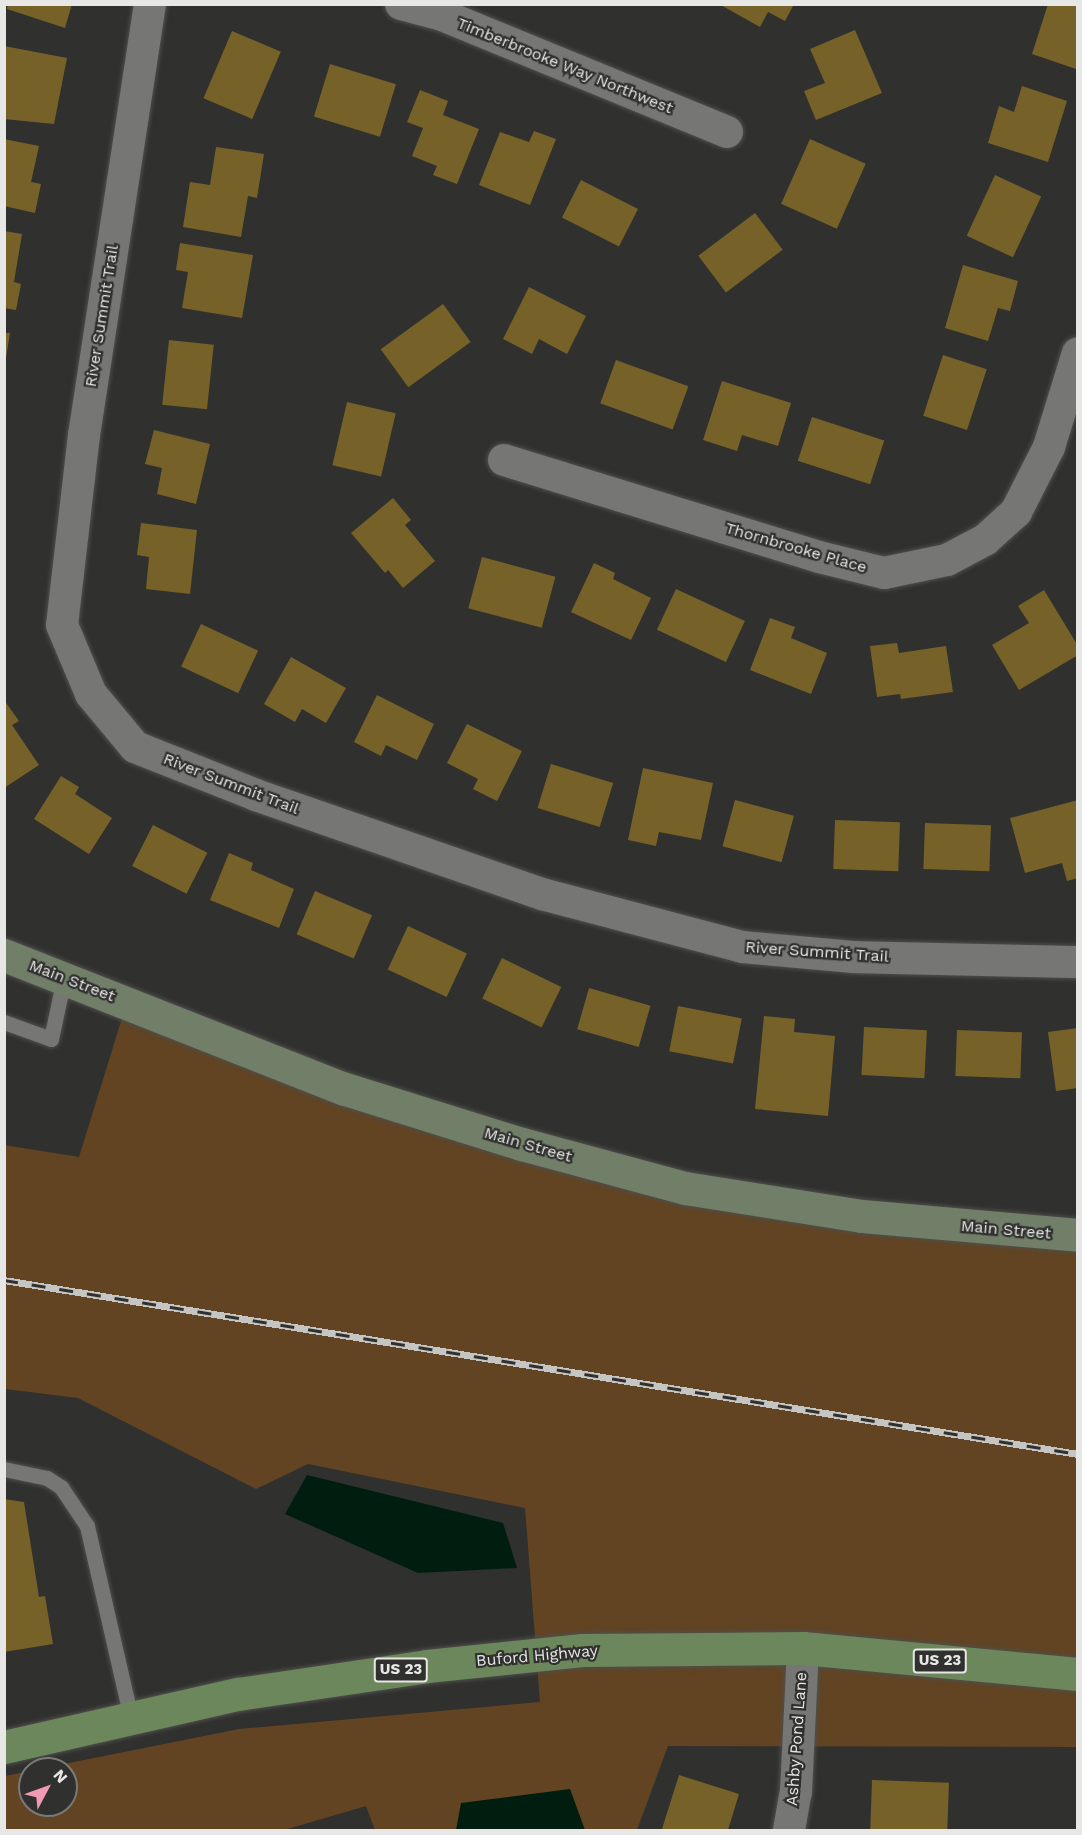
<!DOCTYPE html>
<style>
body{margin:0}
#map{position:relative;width:1082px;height:1835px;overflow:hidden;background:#30302e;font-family:"Work Sans",sans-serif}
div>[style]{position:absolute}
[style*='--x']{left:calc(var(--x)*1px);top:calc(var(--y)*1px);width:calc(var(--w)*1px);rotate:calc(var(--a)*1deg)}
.green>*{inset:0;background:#624422}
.water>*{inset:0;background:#001e0f}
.building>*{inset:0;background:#766228;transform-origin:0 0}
.roads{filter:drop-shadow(0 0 2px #4e4e4c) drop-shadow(0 0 2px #4e4e4c)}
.lane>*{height:15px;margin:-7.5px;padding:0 7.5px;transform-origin:7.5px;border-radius:7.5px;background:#767674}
.street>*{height:32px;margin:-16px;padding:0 16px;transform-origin:16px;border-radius:16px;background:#767674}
.secondary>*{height:33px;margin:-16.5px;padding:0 16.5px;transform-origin:16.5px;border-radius:16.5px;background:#717f68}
.primary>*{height:33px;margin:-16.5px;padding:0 16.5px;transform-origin:16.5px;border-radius:16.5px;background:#6c875c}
.rail>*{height:7px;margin-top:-3.5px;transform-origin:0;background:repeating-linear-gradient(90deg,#30302e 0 14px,#c5c5c4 0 28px);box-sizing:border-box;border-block:2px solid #c5c5c4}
span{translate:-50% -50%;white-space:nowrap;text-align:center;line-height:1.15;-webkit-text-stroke:4.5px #30302e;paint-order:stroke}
.shield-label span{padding:2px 4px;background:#30302e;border:2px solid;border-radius:4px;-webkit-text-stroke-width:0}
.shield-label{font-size:15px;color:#e7e7e6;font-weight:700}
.street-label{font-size:16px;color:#e7e7e6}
.frame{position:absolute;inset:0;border:6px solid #e7e7e6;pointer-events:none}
.north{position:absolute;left:18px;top:1757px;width:60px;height:60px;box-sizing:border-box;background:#30302e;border:2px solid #797978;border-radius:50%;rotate:49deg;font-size:16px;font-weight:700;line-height:24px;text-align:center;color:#e7e7e6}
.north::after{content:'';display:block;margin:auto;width:21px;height:27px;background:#f19ab3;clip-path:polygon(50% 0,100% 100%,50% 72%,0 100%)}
</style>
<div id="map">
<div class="green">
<i style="clip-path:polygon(122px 1018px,550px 1159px,1077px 1232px,1077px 1747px,668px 1746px,637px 1830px,375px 1830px,366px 1806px,284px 1830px,5px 1830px,5px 1776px,30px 1771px,30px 1805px,66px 1805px,66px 1769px,39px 1769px,239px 1729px,540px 1702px,525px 1508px,308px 1464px,256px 1489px,78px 1398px,5px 1389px,4px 1145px,79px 1157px)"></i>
</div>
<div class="water">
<i style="clip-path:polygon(307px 1475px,503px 1523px,517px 1568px,418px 1573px,285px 1514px)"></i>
<i style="clip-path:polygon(570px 1789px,585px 1830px,456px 1830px,461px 1803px)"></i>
</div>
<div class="building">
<i style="clip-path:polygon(8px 4px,72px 4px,65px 28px,7px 9px)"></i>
<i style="clip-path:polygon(719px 4px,794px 4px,785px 21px,768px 12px,760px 27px)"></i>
<i style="clip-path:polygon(1048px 4px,1078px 4px,1076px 69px,1032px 54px)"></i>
<i style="clip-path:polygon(855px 30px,882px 93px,816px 120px,804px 91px,825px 83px,810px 49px)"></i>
<i style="left:232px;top:31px;width:53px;height:73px;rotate:23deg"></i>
<i style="clip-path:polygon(4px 46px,67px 58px,54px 124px,4px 119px)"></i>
<i style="left:330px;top:64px;width:69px;height:55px;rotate:17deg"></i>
<i style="clip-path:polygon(1022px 86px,1067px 101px,1048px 162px,988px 143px,999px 106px,1014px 112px)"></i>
<i style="clip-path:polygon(420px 90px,448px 101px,443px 115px,479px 129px,457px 184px,433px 175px,437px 166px,412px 156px,423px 128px,407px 122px)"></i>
<i style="clip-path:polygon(534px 131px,556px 139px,530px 205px,479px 185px,500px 132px,529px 142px)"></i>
<i style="clip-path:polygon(4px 139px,39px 146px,31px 182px,41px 184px,35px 213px,4px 206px)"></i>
<i style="left:810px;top:139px;width:61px;height:71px;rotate:24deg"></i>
<i style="clip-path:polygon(216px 147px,264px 154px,257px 198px,248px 196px,241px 237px,183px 227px,190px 182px,210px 185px)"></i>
<i style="left:995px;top:175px;width:51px;height:67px;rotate:25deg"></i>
<i style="left:581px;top:180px;width:64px;height:42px;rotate:27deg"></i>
<i style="left:755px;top:213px;width:46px;height:71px;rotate:53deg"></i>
<i style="clip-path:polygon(4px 231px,22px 234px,14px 282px,21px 284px,16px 310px,4px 308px)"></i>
<i style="clip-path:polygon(180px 243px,253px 255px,242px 318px,182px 308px,188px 272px,176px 270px)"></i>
<i style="clip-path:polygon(963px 265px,1018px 281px,1010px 311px,998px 308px,988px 341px,945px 328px)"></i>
<i style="clip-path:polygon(529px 287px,586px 316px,567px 354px,539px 339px,532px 354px,503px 339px)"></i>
<i style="left:443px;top:304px;width:47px;height:77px;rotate:54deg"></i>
<i style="clip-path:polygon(4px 333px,10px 333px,6px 358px,4px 358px)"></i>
<i style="left:169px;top:340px;width:45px;height:65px;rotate:6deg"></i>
<i style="left:943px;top:355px;width:46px;height:64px;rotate:18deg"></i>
<i style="left:616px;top:360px;width:77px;height:46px;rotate:20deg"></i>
<i style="clip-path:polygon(722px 381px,791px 403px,778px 446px,742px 435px,737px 451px,703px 440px)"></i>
<i style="left:347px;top:402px;width:50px;height:65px;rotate:13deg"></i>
<i style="left:812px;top:417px;width:76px;height:46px;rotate:18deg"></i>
<i style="clip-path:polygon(154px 430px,210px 444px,196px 504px,157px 494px,162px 468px,145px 464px)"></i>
<i style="clip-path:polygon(393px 498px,411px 520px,405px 525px,435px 561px,403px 588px,388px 570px,385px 573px,351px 533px)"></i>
<i style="clip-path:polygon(141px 523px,197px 530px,190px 594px,146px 589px,149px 557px,137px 555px)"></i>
<i style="left:482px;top:557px;width:76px;height:53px;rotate:15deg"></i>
<i style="clip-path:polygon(594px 563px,615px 573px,613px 579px,651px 598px,631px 640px,571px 612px)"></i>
<i style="left:676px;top:589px;width:76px;height:45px;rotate:25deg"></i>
<i style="clip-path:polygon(1044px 590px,1078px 646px,1078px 655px,1019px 690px,992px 645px,1029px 623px,1018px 606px)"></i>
<i style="clip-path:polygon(770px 618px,795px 627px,791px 638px,827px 653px,811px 694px,750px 670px)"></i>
<i style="left:201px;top:624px;width:63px;height:47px;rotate:25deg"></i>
<i style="clip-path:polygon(897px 643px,899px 653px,946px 646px,953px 692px,901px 699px,900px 694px,877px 697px,870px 646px)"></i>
<i style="clip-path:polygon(291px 657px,346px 688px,326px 723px,302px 709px,295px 722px,264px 704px)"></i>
<i style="clip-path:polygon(377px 695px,434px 724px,417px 760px,386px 745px,381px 756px,354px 742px)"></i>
<i style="clip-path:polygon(4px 700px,19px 721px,12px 725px,39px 765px,4px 788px)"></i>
<i style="clip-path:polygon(467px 724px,522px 751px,497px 801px,473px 789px,478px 779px,447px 763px)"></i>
<i style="left:551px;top:764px;width:65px;height:46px;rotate:17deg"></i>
<i style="clip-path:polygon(643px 768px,713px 783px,701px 840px,659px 832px,656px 846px,628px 840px)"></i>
<i style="clip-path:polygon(61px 776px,79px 787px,75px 794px,112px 818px,89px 854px,34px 819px)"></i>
<i style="left:735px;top:800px;width:61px;height:48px;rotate:15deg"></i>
<i style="clip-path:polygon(1078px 800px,1078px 878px,1067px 881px,1062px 863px,1025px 873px,1010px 818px)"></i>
<i style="left:835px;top:820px;width:65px;height:49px;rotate:2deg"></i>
<i style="left:925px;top:823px;width:66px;height:46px;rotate:2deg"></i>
<i style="left:153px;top:825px;width:61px;height:46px;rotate:27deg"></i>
<i style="clip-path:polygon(229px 853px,253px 863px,251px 870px,294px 889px,279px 928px,210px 900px)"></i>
<i style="left:315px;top:891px;width:62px;height:47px;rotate:23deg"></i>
<i style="left:408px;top:926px;width:65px;height:48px;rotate:25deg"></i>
<i style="left:502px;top:958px;width:66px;height:45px;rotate:26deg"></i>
<i style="left:589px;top:988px;width:64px;height:43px;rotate:16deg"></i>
<i style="left:678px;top:1006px;width:65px;height:46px;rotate:11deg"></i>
<i style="clip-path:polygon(764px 1016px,795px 1019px,794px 1032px,835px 1036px,828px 1116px,755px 1109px)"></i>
<i style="left:864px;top:1027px;width:63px;height:48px;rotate:3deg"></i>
<i style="clip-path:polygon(1078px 1028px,1078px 1088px,1056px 1091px,1048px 1032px)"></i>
<i style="left:957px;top:1030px;width:65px;height:46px;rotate:2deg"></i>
<i style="clip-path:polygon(4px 1499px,24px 1502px,39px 1597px,45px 1596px,53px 1644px,4px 1652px)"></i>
<i style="clip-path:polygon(679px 1775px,739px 1794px,728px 1830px,662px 1829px)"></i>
<i style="left:872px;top:1780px;width:77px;height:50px;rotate:2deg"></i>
</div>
<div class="roads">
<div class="lane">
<i style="--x:4;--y:1022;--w:50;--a:19.9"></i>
<i style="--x:51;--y:1039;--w:62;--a:-78"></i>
<i style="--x:4;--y:1469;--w:44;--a:11.8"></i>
<i style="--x:47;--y:1478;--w:17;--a:33"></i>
<i style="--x:61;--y:1487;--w:47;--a:56.3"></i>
<i style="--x:87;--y:1526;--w:197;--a:77.1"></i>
</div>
<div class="street">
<i style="--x:150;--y:4;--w:436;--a:98.7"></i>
<i style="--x:84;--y:435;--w:191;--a:96.6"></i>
<i style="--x:62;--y:625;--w:75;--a:67.2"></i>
<i style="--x:91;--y:694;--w:69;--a:50.3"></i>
<i style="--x:135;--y:747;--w:130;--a:21.6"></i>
<i style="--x:256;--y:795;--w:303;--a:19.1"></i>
<i style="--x:542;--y:894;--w:207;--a:14.8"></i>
<i style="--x:742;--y:947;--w:112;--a:5.1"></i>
<i style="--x:854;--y:957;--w:224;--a:1.3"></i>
<i style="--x:401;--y:4;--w:42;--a:15"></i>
<i style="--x:442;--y:15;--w:308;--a:22.3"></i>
<i style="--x:504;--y:460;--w:330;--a:17.1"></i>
<i style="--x:819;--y:557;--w:67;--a:13.8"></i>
<i style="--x:884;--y:573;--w:64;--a:-11.7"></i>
<i style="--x:947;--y:560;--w:43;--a:-27.8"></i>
<i style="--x:985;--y:540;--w:42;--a:-42.1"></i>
<i style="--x:1016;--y:512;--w:73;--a:-63.1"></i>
<i style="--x:1049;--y:447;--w:98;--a:-72.9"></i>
<i style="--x:789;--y:1830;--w:39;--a:-80"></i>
<i style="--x:796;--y:1792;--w:144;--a:-87.2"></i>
</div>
<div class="secondary">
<i style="--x:4;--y:955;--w:366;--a:21.5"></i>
<i style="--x:345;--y:1089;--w:185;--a:17.3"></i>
<i style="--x:522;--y:1144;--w:169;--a:15.1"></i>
<i style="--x:685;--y:1188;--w:179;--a:9"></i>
<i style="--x:862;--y:1216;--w:217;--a:5"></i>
</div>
<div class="primary">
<i style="--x:4;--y:1747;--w:240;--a:-12.8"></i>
<i style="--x:238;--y:1694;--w:191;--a:-8.4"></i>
<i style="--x:427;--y:1666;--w:156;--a:-5.9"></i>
<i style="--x:582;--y:1650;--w:221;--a:-0.5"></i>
<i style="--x:803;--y:1648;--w:276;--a:5.4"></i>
</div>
</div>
<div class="rail">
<i style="--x:4;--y:1280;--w:1088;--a:9.2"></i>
</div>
<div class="shield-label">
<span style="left:940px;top:1661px">US 23</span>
<span style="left:401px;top:1670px">US 23</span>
</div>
<div class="street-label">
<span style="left:565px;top:66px;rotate:22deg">Timberbrooke Way Northwest</span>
<span style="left:102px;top:316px;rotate:-81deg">River Summit Trail</span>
<span style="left:796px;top:548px;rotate:16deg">Thornbrooke Place</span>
<span style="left:231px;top:784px;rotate:21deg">River Summit Trail</span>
<span style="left:817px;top:952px;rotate:4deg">River Summit Trail</span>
<span style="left:72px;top:981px;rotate:21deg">Main Street</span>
<span style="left:528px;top:1145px;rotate:16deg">Main Street</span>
<span style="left:1006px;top:1230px;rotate:5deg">Main Street</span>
<span style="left:537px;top:1656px;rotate:-5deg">Buford Highway</span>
<span style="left:797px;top:1739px;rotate:-86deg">Ashby Pond Lane</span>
</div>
<div class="frame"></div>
<div class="north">N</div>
</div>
